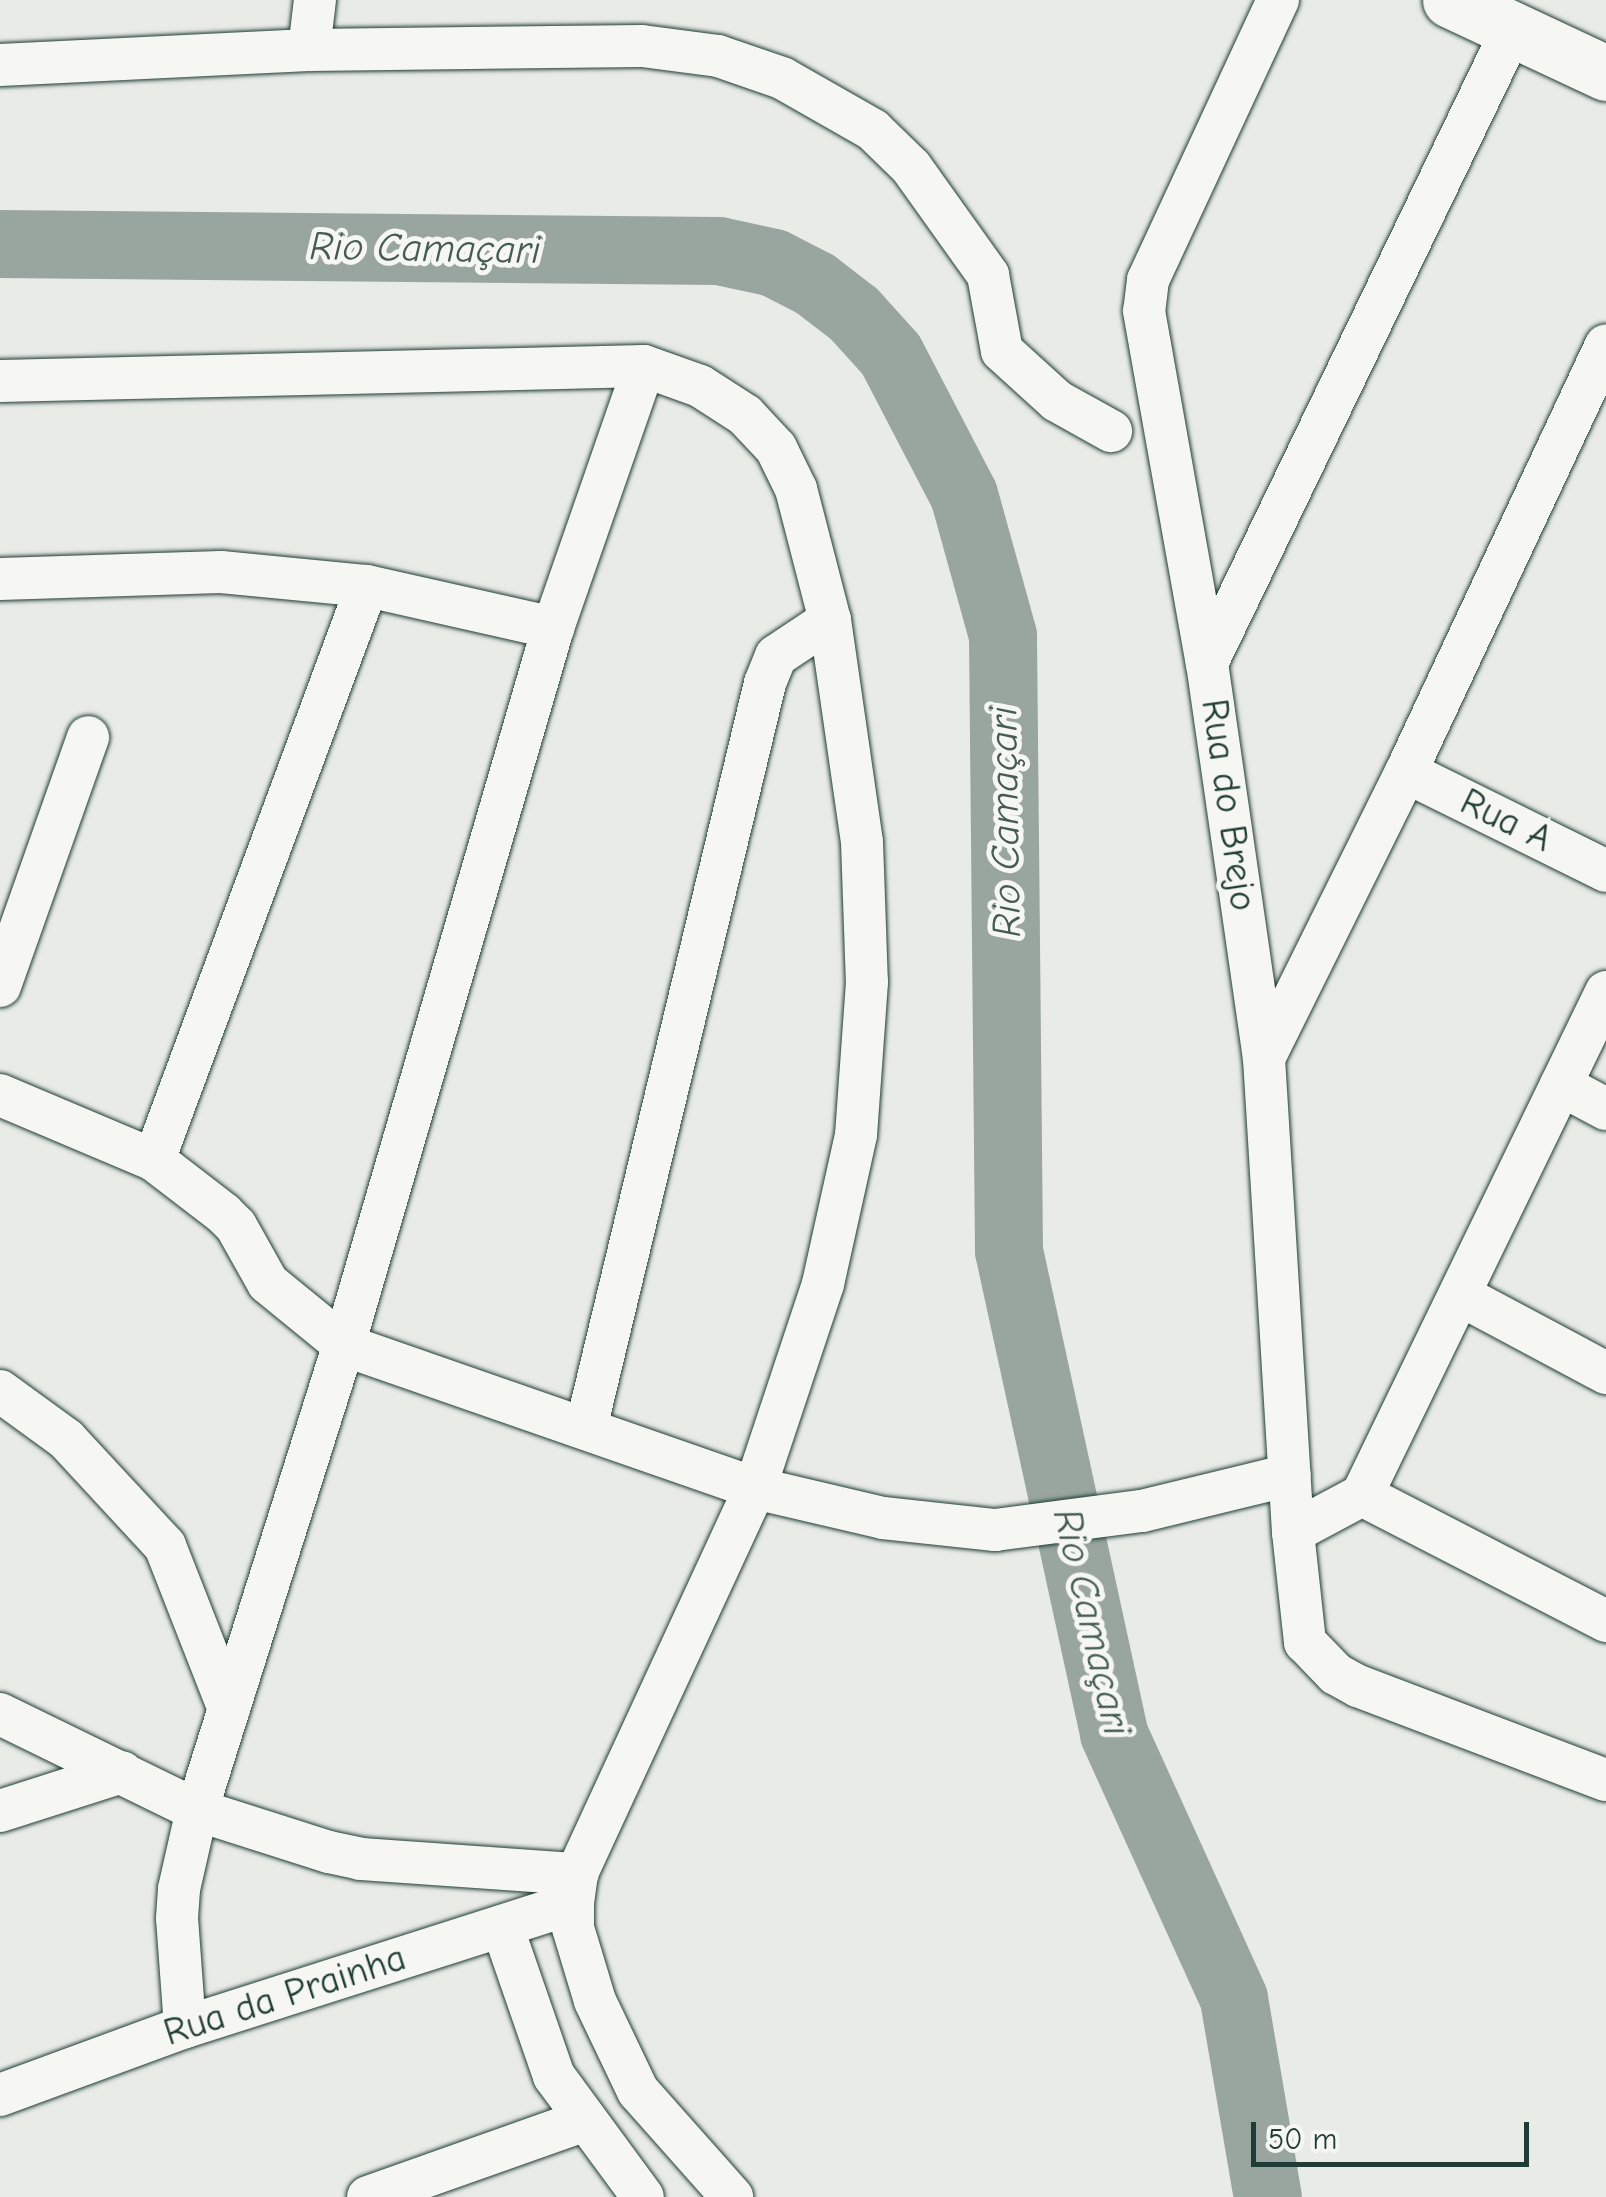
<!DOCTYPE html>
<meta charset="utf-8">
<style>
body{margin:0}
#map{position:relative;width:1606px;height:2197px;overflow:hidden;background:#e9ebe7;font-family:"Comic Neue",sans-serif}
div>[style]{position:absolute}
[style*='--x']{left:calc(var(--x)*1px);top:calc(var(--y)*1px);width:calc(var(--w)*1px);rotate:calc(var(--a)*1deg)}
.river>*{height:68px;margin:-34px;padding:0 34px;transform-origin:34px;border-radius:34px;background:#99a6a0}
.roads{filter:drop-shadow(0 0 2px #1f3d34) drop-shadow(0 0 2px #1f3d34)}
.minor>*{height:42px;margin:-21px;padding:0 21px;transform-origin:21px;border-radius:21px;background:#f6f6f2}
.tertiary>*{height:55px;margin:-27.5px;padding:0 27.5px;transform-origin:27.5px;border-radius:27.5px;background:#f6f6f2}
span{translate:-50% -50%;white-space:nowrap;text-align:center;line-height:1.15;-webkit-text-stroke:10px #f6f6f2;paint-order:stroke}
.street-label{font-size:38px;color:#1f3d34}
.water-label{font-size:40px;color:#445c54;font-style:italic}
.scale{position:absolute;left:1251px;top:2122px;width:278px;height:45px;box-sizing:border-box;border:5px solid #1f3d34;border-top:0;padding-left:12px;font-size:30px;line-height:35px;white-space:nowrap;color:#1f3d34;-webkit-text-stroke:8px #f6f6f2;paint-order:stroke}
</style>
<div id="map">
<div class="river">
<i style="--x:0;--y:244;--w:719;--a:0.56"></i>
<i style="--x:719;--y:251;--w:56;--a:12.3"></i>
<i style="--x:774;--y:263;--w:46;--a:27.1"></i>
<i style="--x:815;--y:284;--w:49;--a:37.6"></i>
<i style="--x:854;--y:314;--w:55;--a:47.9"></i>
<i style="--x:891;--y:355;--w:158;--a:62.5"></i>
<i style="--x:964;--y:495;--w:146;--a:74.5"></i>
<i style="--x:1003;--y:636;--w:615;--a:89.44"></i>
<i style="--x:1009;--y:1251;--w:494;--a:77.7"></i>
<i style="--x:1114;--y:1734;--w:291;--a:65.6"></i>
<i style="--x:1234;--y:1999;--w:201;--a:80.3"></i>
</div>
<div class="roads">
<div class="minor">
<i style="--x:1278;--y:0;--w:309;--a:114.9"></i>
<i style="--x:1148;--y:280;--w:31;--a:97"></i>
<i style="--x:1144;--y:311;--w:358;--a:79.9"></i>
<i style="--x:1207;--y:663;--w:399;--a:81.8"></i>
<i style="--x:1264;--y:1058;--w:475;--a:86.5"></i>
<i style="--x:1293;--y:1532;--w:111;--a:83.8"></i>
<i style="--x:1305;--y:1642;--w:45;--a:45.9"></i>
<i style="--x:1336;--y:1674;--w:25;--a:29"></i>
<i style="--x:1358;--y:1686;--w:265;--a:20.8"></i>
<i style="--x:309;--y:50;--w:50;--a:-83.2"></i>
<i style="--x:0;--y:65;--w:309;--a:-2.8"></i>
<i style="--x:309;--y:50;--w:333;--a:-0.7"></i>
<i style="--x:642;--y:46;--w:77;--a:7.5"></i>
<i style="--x:718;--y:56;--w:68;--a:19"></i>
<i style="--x:782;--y:78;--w:105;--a:29.7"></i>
<i style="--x:873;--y:130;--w:53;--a:44.2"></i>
<i style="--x:911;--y:167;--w:133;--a:54.5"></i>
<i style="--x:988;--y:275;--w:77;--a:79.6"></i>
<i style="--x:1002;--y:351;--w:74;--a:42.3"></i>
<i style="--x:1057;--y:401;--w:62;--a:29.1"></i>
<i style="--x:0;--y:381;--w:644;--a:-1.33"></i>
<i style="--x:644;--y:366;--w:59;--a:19.7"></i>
<i style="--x:700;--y:386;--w:54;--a:32.8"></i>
<i style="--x:745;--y:415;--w:45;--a:46.8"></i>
<i style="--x:776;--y:448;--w:46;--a:64"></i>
<i style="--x:796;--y:489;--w:135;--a:75.5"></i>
<i style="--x:830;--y:620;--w:224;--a:81.8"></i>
<i style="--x:862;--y:842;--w:140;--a:88"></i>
<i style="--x:867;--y:982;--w:153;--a:94.1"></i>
<i style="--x:856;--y:1135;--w:153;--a:102.5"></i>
<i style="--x:823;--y:1284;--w:215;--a:108.4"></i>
<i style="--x:755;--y:1488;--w:425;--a:114.8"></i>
<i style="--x:577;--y:1874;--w:29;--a:98"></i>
<i style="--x:573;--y:1903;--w:25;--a:90"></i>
<i style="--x:573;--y:1928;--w:76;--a:73.2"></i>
<i style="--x:595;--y:2001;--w:100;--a:64.5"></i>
<i style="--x:638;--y:2091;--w:142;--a:48.4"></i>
<i style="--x:0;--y:579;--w:221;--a:-1.8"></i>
<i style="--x:221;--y:572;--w:147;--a:5.5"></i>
<i style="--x:367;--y:586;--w:191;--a:12.7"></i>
<i style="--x:1207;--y:663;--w:703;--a:-64.27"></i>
<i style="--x:1406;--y:772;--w:223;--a:26.3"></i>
<i style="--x:0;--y:986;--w:264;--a:-70.5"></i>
<i style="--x:1264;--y:1058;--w:319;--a:-63.6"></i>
<i style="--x:1406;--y:772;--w:471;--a:-64.9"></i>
<i style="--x:1561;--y:1085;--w:51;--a:28.1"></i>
<i style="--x:0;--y:1095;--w:167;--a:22.9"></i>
<i style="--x:154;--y:1160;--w:88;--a:37.6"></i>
<i style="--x:224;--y:1214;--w:17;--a:45"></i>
<i style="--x:236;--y:1226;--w:65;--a:60.7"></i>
<i style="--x:268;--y:1283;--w:98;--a:39.2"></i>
<i style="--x:344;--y:1345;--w:435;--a:19.2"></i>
<i style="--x:755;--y:1488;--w:131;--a:13.2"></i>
<i style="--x:883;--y:1518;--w:113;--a:6.1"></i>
<i style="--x:995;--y:1530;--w:148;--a:-7.4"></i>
<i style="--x:1142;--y:1511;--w:152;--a:-13.7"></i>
<i style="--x:154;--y:1160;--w:612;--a:-69.64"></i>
<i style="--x:1460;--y:1295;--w:166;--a:28.1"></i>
<i style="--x:0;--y:1391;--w:82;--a:36"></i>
<i style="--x:66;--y:1439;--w:146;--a:47.2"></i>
<i style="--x:165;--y:1546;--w:175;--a:68.6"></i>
<i style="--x:586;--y:1428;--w:766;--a:-76.49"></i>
<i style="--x:765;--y:683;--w:29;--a:-68"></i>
<i style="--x:776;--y:656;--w:65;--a:-33.7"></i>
<i style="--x:1362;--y:1495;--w:275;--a:27.3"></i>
<i style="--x:1293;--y:1532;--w:78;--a:-28.2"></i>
<i style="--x:1362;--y:1495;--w:559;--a:-64.12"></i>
<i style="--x:0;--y:1714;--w:219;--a:26"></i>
<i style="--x:197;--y:1810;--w:139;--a:17.7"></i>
<i style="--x:329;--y:1852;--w:33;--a:12"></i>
<i style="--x:361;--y:1859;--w:217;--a:4"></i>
<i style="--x:0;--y:1811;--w:128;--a:-17.7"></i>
<i style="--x:502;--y:1926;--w:159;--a:70.9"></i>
<i style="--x:554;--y:2076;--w:150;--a:53.7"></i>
<i style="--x:185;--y:2027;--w:109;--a:-94.2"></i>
<i style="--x:177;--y:1918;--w:29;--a:-86"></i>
<i style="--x:179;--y:1889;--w:81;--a:-77.2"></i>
<i style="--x:197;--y:1810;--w:488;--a:-72.5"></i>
<i style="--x:344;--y:1345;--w:747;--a:-73.75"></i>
<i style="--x:553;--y:628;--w:277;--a:-70.8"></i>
<i style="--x:0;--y:2095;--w:197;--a:-20.2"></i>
<i style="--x:185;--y:2027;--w:407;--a:-17.7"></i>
<i style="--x:368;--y:2197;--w:231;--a:-19.5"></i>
</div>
<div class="tertiary">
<i style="--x:1450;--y:0;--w:172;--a:25.1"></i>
</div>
</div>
<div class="street-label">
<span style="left:1228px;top:805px;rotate:82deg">Rua do Brejo</span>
<span style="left:1506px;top:821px;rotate:26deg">Rua A</span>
<span style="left:285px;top:1996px;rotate:-18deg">Rua da Prainha</span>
</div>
<div class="water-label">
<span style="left:425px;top:248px;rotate:1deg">Rio Camaçari</span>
<span style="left:1005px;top:822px;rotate:-91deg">Rio Camaçari</span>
<span style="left:1092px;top:1622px;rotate:77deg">Rio Camaçari</span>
</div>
<div class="scale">50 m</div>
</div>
